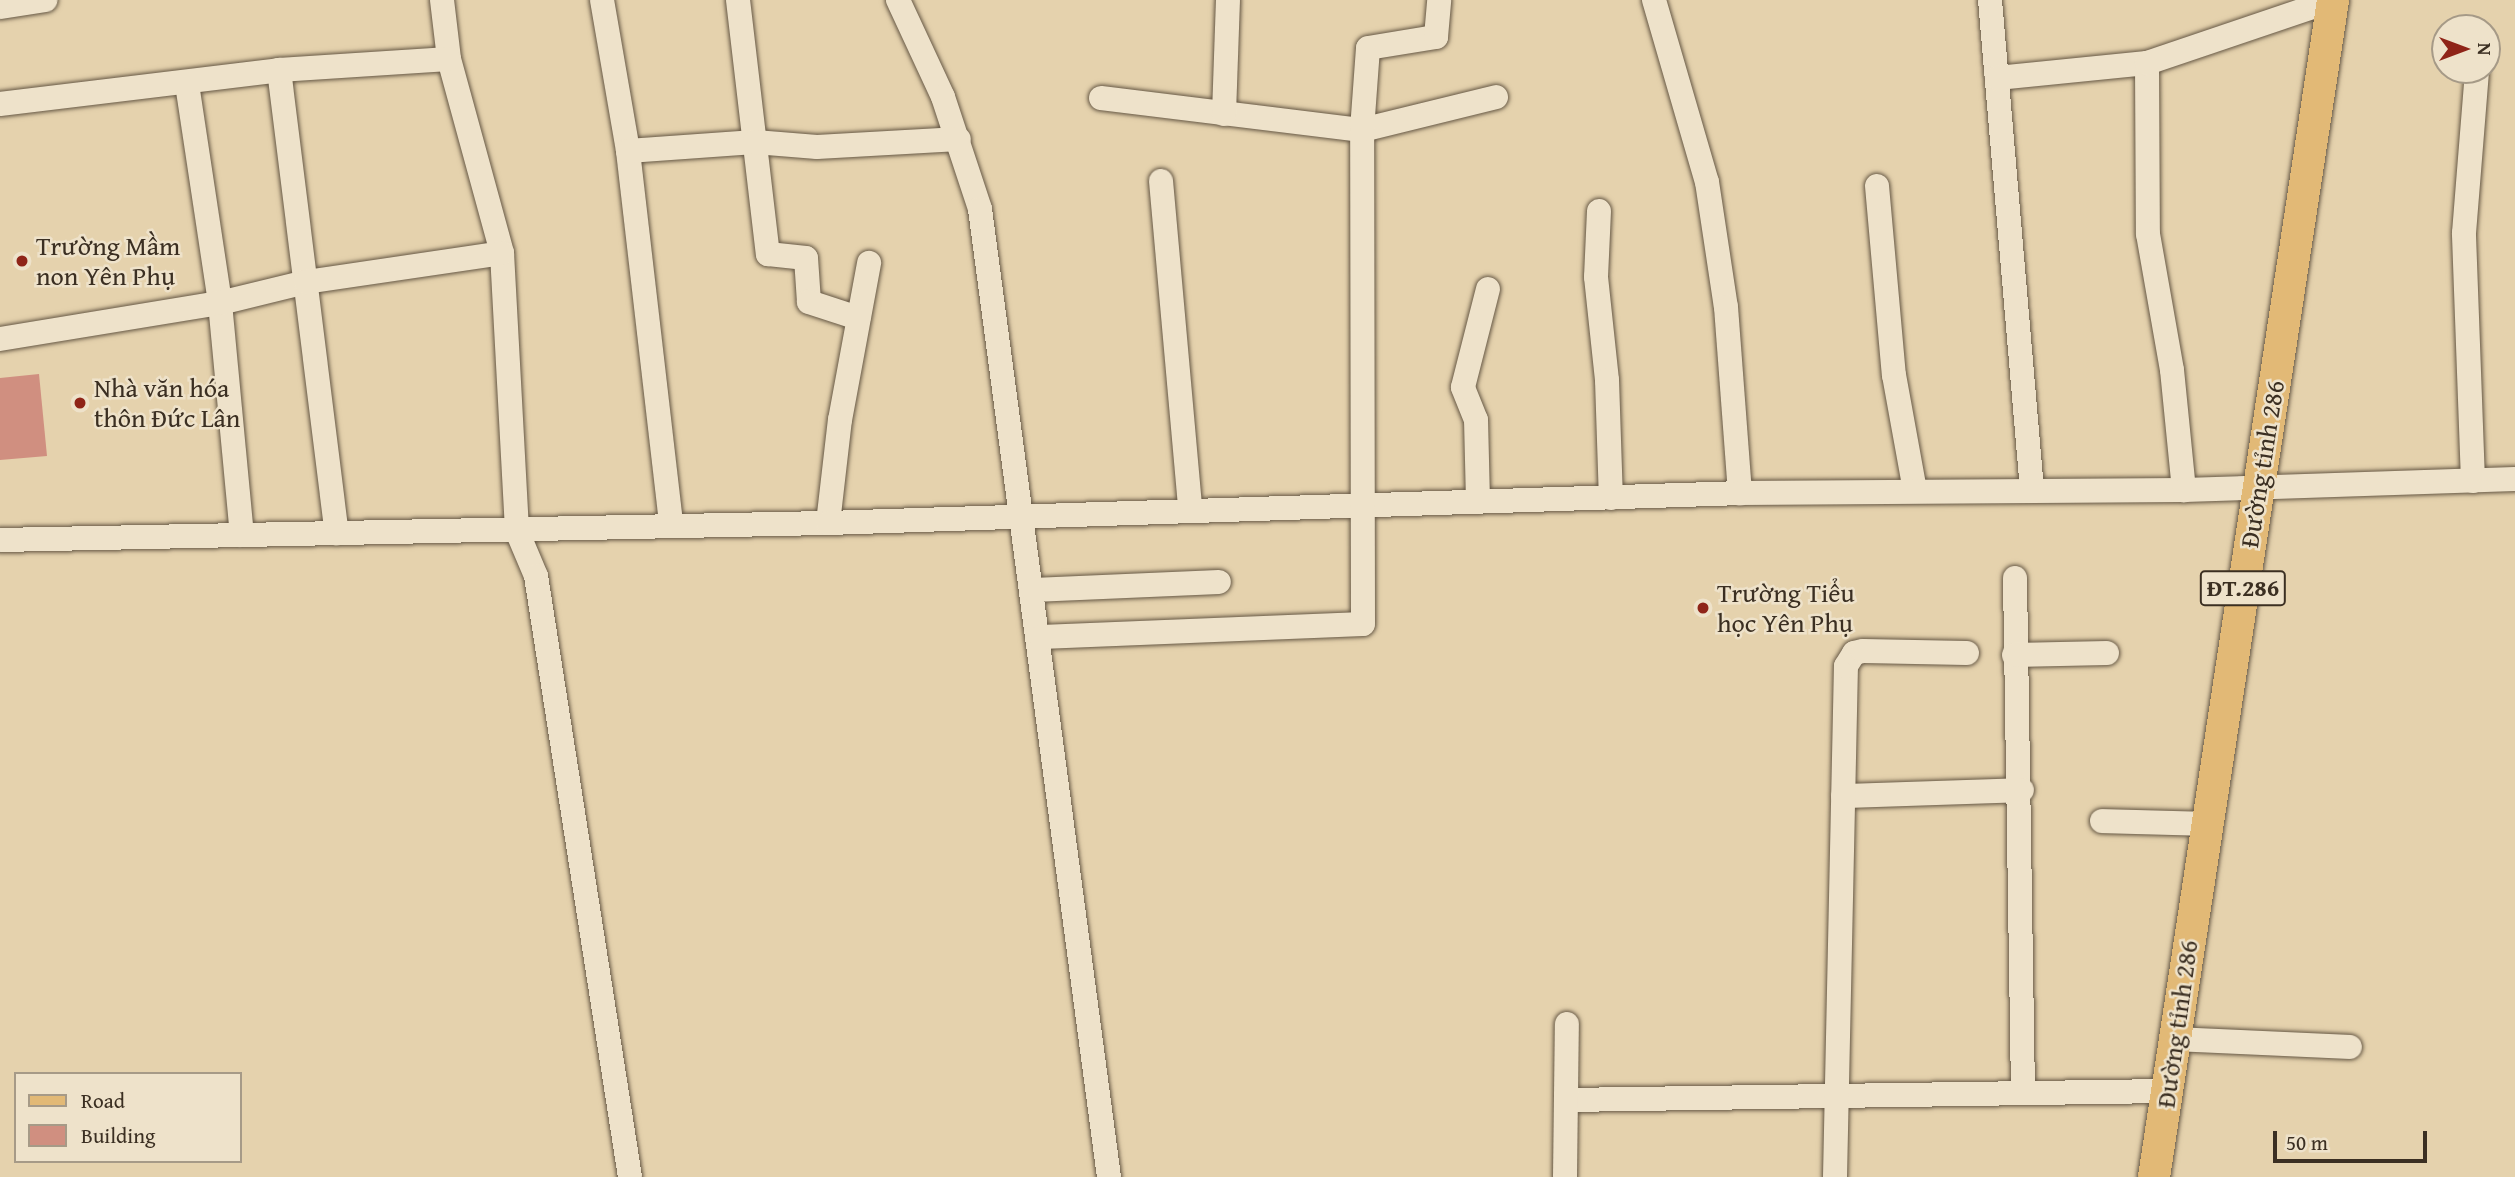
<!DOCTYPE html>
<meta charset="utf-8">
<style>
body{margin:0}
#map{position:relative;width:2515px;height:1177px;overflow:hidden;background:#e5d2ad;font-family:"Gentium Book Plus",serif}
div>[style]{position:absolute}
[style*='--x']{left:calc(var(--x)*1px);top:calc(var(--y)*1px);width:calc(var(--w)*1px);rotate:calc(var(--a)*1deg)}
.building>*{inset:0;background:#d08f80}
.roads{filter:drop-shadow(0 0 2px #665845) drop-shadow(0 0 2px #665845)}
.minor>*{height:24px;margin:-12px;padding:0 12px;transform-origin:12px;border-radius:12px;background:#eee2ca}
.major>*{height:32px;margin:-16px;padding:0 16px;transform-origin:16px;border-radius:16px;background:#e2b976}
.dots>*{width:19px;height:19px;translate:-50% -50%;box-sizing:border-box;border:4px solid #eee2ca;border-radius:50%}
span{translate:-50% -50%;white-space:nowrap;text-align:center;line-height:1.15;-webkit-text-stroke:5px #eee2ca;paint-order:stroke}
.shield-label span{padding:2px 5px;background:#eee2ca;border:2px solid;border-radius:5px;-webkit-text-stroke-width:0}
.shield-label{font-size:24px;color:#3b2f22;font-weight:700}
.poi-label{font-size:26px;color:#3b2f22}
.left{translate:0 -50%;text-align:left}
.street-label{font-size:26px;color:#3b2f22}
.legend{position:absolute;left:14px;top:1072px;width:228px;height:91px;box-sizing:border-box;background:#eee2ca;border:2px solid #a69a87;margin:0;padding:9px 12px;list-style:none;font-size:21px;color:#3b2f22}
.legend li{display:flex;align-items:center;gap:14px;height:35px}
.legend b{width:35px;border:2px solid #a69a87}
.north{position:absolute;left:2431px;top:14px;width:70px;height:70px;box-sizing:border-box;background:#eee2ca;border:2px solid #a69a87;border-radius:50%;rotate:90deg;font-size:19px;font-weight:700;line-height:28px;text-align:center;color:#3b2f22}
.north::after{content:'';display:block;margin:auto;width:24px;height:32px;background:#8f2418;clip-path:polygon(50% 0,100% 100%,50% 72%,0 100%)}
.scale{position:absolute;left:2273px;top:1131px;width:154px;height:32px;box-sizing:border-box;border:4px solid #3b2f22;border-top:0;padding-left:9px;font-size:21px;line-height:24px;white-space:nowrap;color:#3b2f22;-webkit-text-stroke:5px #eee2ca;paint-order:stroke}
</style>
<div id="map">
<div class="building">
<i style="clip-path:polygon(39px 374px,47px 456px,0 460px,0 378px)"></i>
</div>
<div class="roads">
<div class="minor">
<i style="--x:442;--y:0;--w:59;--a:83.2"></i>
<i style="--x:449;--y:59;--w:201;--a:74.7"></i>
<i style="--x:502;--y:253;--w:278;--a:86.9"></i>
<i style="--x:517;--y:531;--w:49;--a:67.1"></i>
<i style="--x:536;--y:576;--w:608;--a:81.11"></i>
<i style="--x:602;--y:0;--w:153;--a:80.2"></i>
<i style="--x:628;--y:151;--w:375;--a:83.4"></i>
<i style="--x:738;--y:0;--w:256;--a:83.3"></i>
<i style="--x:768;--y:254;--w:38;--a:6"></i>
<i style="--x:806;--y:258;--w:44;--a:86.1"></i>
<i style="--x:809;--y:302;--w:52;--a:18.1"></i>
<i style="--x:898;--y:0;--w:107;--a:65.1"></i>
<i style="--x:943;--y:97;--w:118;--a:71.7"></i>
<i style="--x:980;--y:209;--w:977;--a:82.41"></i>
<i style="--x:1654;--y:0;--w:190;--a:73.8"></i>
<i style="--x:1707;--y:182;--w:126;--a:81.4"></i>
<i style="--x:1726;--y:307;--w:187;--a:85.7"></i>
<i style="--x:1990;--y:0;--w:491;--a:85.1"></i>
<i style="--x:0;--y:7;--w:46;--a:-8.8"></i>
<i style="--x:2147;--y:63;--w:171;--a:89.7"></i>
<i style="--x:2148;--y:234;--w:138;--a:80"></i>
<i style="--x:2172;--y:370;--w:121;--a:84.3"></i>
<i style="--x:279;--y:70;--w:467;--a:82.9"></i>
<i style="--x:1997;--y:78;--w:151;--a:-5.7"></i>
<i style="--x:2147;--y:63;--w:196;--a:-18.7"></i>
<i style="--x:187;--y:84;--w:221;--a:81.4"></i>
<i style="--x:220;--y:303;--w:233;--a:84.6"></i>
<i style="--x:1101;--y:98;--w:263;--a:7"></i>
<i style="--x:1362;--y:130;--w:138;--a:-13.8"></i>
<i style="--x:0;--y:104;--w:281;--a:-6.9"></i>
<i style="--x:279;--y:70;--w:170;--a:-3.7"></i>
<i style="--x:1224;--y:114;--w:114;--a:-88"></i>
<i style="--x:628;--y:151;--w:127;--a:-4.1"></i>
<i style="--x:755;--y:142;--w:62;--a:4.6"></i>
<i style="--x:817;--y:147;--w:142;--a:-3.2"></i>
<i style="--x:1161;--y:181;--w:329;--a:84.9"></i>
<i style="--x:1877;--y:186;--w:190;--a:84.9"></i>
<i style="--x:1894;--y:375;--w:117;--a:79.7"></i>
<i style="--x:1599;--y:211;--w:66;--a:92.6"></i>
<i style="--x:1596;--y:277;--w:104;--a:83.9"></i>
<i style="--x:1607;--y:380;--w:118;--a:88.1"></i>
<i style="--x:0;--y:339;--w:223;--a:-9.3"></i>
<i style="--x:220;--y:303;--w:89;--a:-13.7"></i>
<i style="--x:306;--y:282;--w:198;--a:-8.4"></i>
<i style="--x:2473;--y:481;--w:248;--a:-92.1"></i>
<i style="--x:2464;--y:233;--w:164;--a:-85.4"></i>
<i style="--x:1478;--y:501;--w:81;--a:-91.4"></i>
<i style="--x:1476;--y:420;--w:35;--a:-112"></i>
<i style="--x:1463;--y:387;--w:101;--a:-75.7"></i>
<i style="--x:828;--y:523;--w:104;--a:-83.4"></i>
<i style="--x:840;--y:420;--w:160;--a:-79.5"></i>
<i style="--x:0;--y:540;--w:828;--a:-1.18"></i>
<i style="--x:828;--y:523;--w:912;--a:-1.88"></i>
<i style="--x:1740;--y:493;--w:444;--a:-0.4"></i>
<i style="--x:2184;--y:490;--w:331;--a:-1.9"></i>
<i style="--x:2015;--y:578;--w:514;--a:89.11"></i>
<i style="--x:1033;--y:590;--w:186;--a:-2.5"></i>
<i style="--x:1041;--y:637;--w:322;--a:-2.3"></i>
<i style="--x:1363;--y:624;--w:494;--a:-90.1"></i>
<i style="--x:1362;--y:130;--w:82;--a:-85.8"></i>
<i style="--x:1368;--y:48;--w:69;--a:-9.2"></i>
<i style="--x:1436;--y:37;--w:37;--a:-85"></i>
<i style="--x:2014;--y:655;--w:93;--a:-1.2"></i>
<i style="--x:1843;--y:796;--w:179;--a:-1.9"></i>
<i style="--x:2102;--y:821;--w:105;--a:1.6"></i>
<i style="--x:2175;--y:1039;--w:175;--a:2.6"></i>
<i style="--x:1566;--y:1100;--w:602;--a:-0.86"></i>
<i style="--x:1565;--y:1177;--w:153;--a:-89.3"></i>
<i style="--x:1835;--y:1177;--w:511;--a:-88.77"></i>
<i style="--x:1846;--y:666;--w:15;--a:-58"></i>
<i style="--x:1854;--y:653;--w:9;--a:-13"></i>
<i style="--x:1863;--y:651;--w:104;--a:1.1"></i>
</div>
<div class="major">
<i style="--x:2154;--y:1177;--w:1191;--a:-81.35"></i>
</div>
</div>
<div class="dots">
<i style="left:22px;top:261px;background:#8f2418"></i>
<i style="left:80px;top:403px;background:#8f2418"></i>
<i style="left:1703px;top:608px;background:#8f2418"></i>
</div>
<div class="shield-label">
<span style="left:2243px;top:588px">ĐT.286</span>
</div>
<div class="poi-label">
<span class="left" style="left:36px;top:261px">Trường Mầm<br>non Yên Phụ</span>
<span class="left" style="left:94px;top:403px">Nhà văn hóa<br>thôn Đức Lân</span>
<span class="left" style="left:1717px;top:608px">Trường Tiểu<br>học Yên Phụ</span>
</div>
<div class="street-label">
<span style="left:2262px;top:464px;rotate:-81deg">Đường tỉnh 286</span>
<span style="left:2177px;top:1024px;rotate:-82deg">Đường tỉnh 286</span>
</div>
<ul class="legend">
<li><b style="height:9px;background:#e2b976"></b>Road</li>
<li><b style="height:19px;background:#d08f80"></b>Building</li>
</ul>
<div class="north">N</div>
<div class="scale">50 m</div>
</div>
